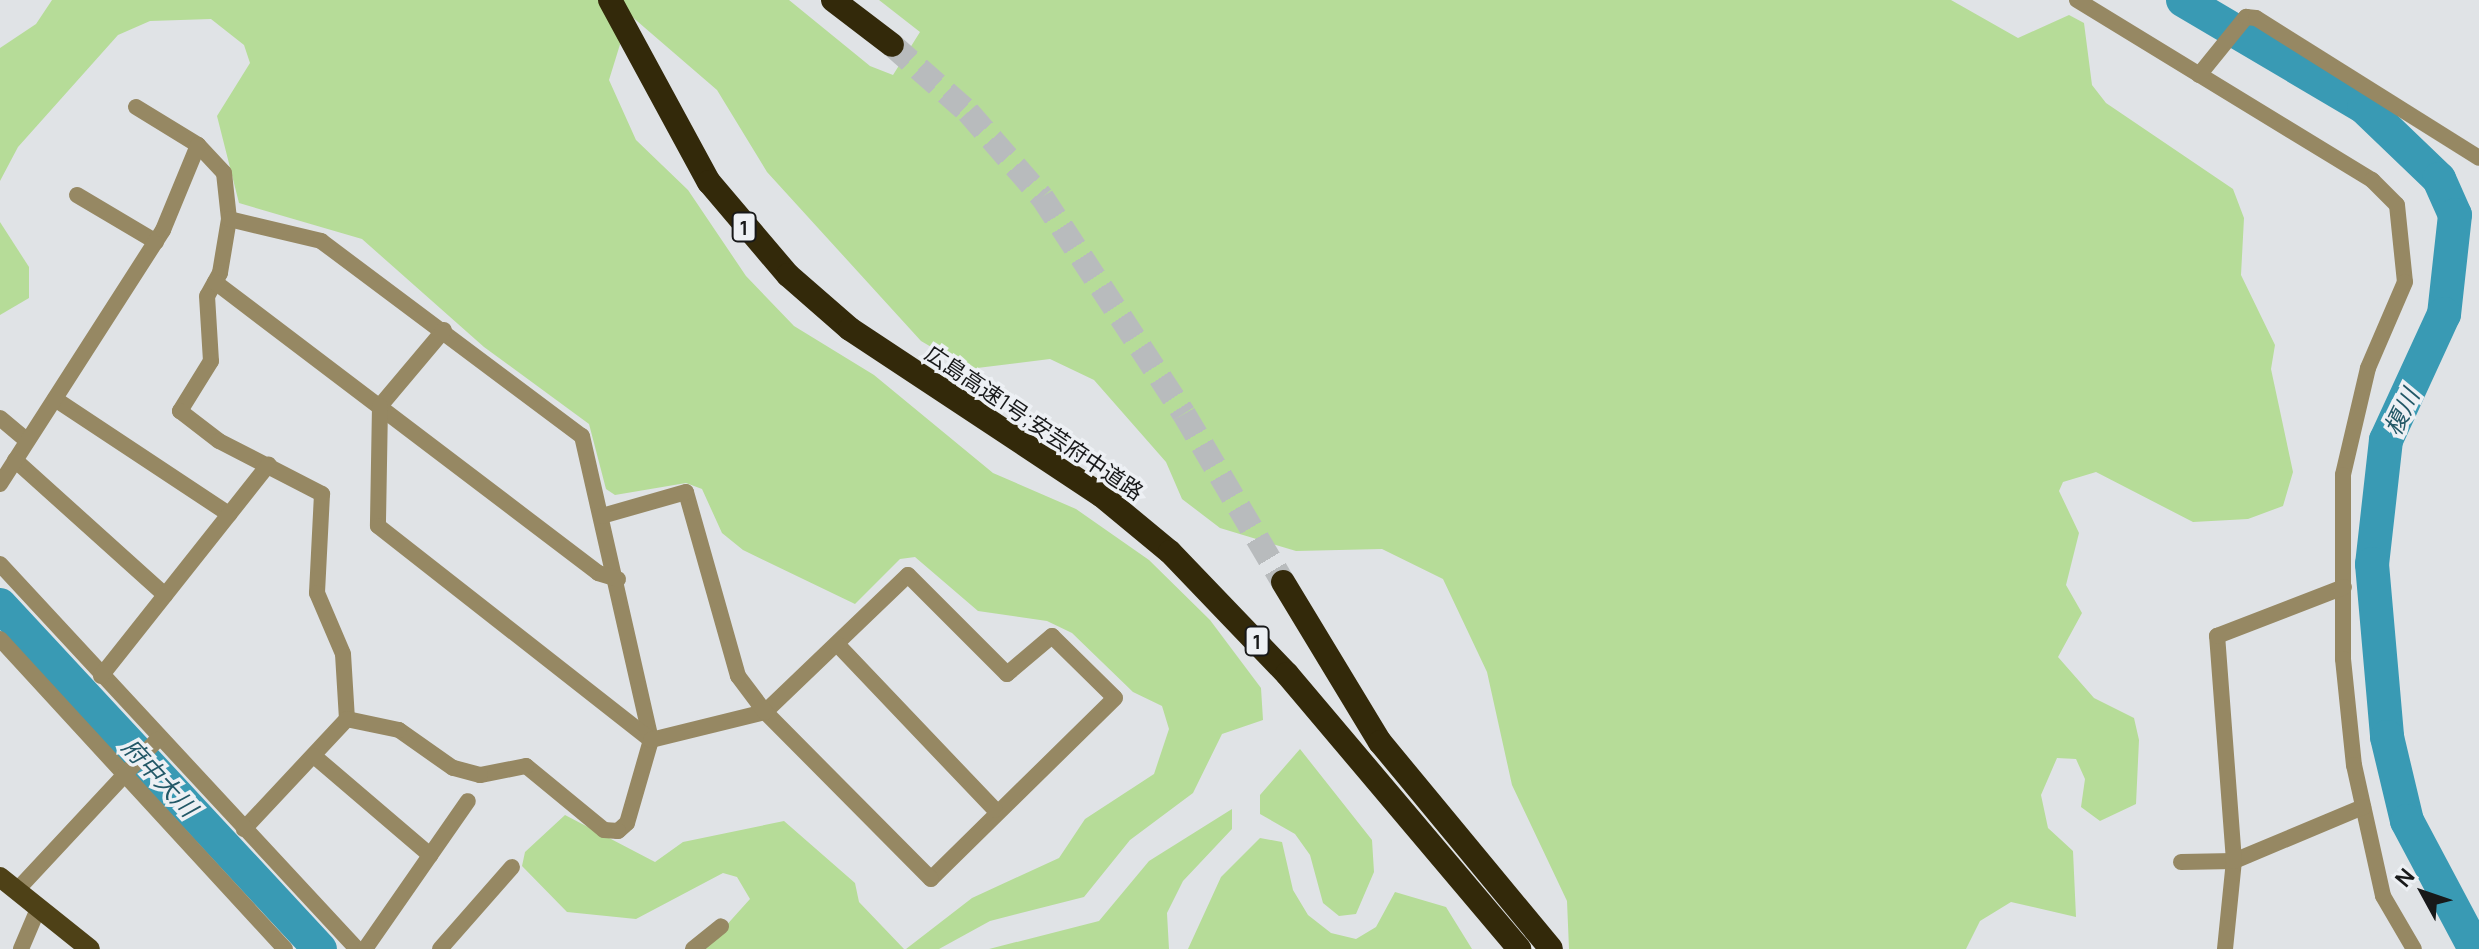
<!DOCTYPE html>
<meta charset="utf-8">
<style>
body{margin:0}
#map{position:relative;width:2479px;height:949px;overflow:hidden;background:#e0e3e6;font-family:Manrope,"Noto Sans JP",sans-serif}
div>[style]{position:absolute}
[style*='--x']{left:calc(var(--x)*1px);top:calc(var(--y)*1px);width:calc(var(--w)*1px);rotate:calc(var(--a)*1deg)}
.green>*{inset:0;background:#b6dc98}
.river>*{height:34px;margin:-17px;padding:0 17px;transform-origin:17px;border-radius:17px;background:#399ab4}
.highway-tunnel>*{height:24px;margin-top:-12px;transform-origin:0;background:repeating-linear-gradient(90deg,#b8bbbd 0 24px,transparent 0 36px)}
.street>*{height:16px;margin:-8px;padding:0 8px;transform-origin:8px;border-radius:8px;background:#968863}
.primary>*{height:20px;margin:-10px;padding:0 10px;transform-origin:10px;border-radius:10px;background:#4e4117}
.highway>*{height:24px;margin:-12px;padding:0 12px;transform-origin:12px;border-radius:12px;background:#33290a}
span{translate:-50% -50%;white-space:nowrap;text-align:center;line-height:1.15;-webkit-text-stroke:7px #edf0f4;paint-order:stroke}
.shield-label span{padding:2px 6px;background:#edf0f4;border:2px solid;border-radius:6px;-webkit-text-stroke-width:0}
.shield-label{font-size:20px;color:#18191a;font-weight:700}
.street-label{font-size:22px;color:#18191a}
.water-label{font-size:24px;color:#235867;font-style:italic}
.north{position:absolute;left:2383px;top:853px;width:80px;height:80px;-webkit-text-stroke:6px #edf0f4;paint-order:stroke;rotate:310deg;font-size:22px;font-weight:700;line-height:32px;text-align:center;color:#18191a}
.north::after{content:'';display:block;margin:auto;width:28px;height:36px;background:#18191a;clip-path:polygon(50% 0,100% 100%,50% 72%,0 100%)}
</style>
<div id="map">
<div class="green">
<i style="clip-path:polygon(52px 0,602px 0,622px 38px,609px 80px,636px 140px,688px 190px,746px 276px,794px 326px,874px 375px,993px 473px,1076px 509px,1149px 560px,1210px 620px,1261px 688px,1263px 720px,1222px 734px,1193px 793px,1130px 840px,1084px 897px,990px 921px,939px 949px,906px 949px,972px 898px,1059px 858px,1085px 819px,1154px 774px,1169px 729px,1162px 706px,1133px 692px,1072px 633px,1047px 621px,978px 611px,915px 557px,900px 559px,855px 604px,743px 550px,722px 533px,702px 489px,686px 483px,615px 495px,606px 489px,589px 424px,484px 347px,362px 239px,239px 203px,217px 116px,250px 63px,244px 45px,211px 19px,150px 21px,118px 35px,18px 147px,0 181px,0 48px,36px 24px)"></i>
<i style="clip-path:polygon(622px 0,789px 0,870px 66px,893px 75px,920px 32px,879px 0,1951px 0,2018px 38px,2069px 15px,2084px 23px,2092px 85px,2106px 103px,2233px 189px,2244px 218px,2241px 275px,2275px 345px,2271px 369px,2293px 472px,2283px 506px,2248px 519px,2193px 522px,2096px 472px,2063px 482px,2059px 491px,2079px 533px,2066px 585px,2082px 613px,2058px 657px,2094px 698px,2134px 718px,2139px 740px,2136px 804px,2100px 821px,2081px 807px,2085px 779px,2076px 759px,2057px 758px,2041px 795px,2048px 828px,2073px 851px,2076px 917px,2011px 902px,1980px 921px,1966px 949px,1569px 949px,1567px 901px,1512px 785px,1487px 672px,1443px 579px,1382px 549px,1296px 551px,1220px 528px,1182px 499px,1166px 462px,1094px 380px,1050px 359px,969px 369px,921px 341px,767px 172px,717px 90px,630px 15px)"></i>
<i style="clip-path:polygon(0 222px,29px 267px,29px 298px,0 315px)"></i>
<i style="clip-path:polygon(1300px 749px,1372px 840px,1374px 872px,1356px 914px,1339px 916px,1323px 903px,1310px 855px,1295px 834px,1260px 814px,1260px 795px)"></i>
<i style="clip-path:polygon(1232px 809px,1232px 829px,1183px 881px,1167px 913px,1169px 949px,989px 949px,1099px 921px,1149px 861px)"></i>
<i style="clip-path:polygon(565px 815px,655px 862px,683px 842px,784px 821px,855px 883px,859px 902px,904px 949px,705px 949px,750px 899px,737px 877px,723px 873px,636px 919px,567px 912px,522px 866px,525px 852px)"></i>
<i style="clip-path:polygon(1260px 838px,1282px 842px,1293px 890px,1308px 915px,1331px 933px,1356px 939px,1376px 927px,1395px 892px,1446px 907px,1472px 949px,1188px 949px,1221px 877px)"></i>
</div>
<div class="river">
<i style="--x:2183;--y:0;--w:210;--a:30.6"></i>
<i style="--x:2364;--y:107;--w:104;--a:43.8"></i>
<i style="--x:2439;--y:179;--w:39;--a:66"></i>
<i style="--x:2455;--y:215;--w:100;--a:96.3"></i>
<i style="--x:2444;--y:314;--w:139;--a:114.7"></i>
<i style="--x:2386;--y:440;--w:125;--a:96.4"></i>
<i style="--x:2372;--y:564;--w:174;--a:85"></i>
<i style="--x:2387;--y:737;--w:86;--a:76.6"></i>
<i style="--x:2407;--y:821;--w:145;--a:62"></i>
<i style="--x:0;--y:605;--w:470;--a:47.1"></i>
</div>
<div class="highway-tunnel">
<i style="--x:892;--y:45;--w:101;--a:41.4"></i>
<i style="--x:968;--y:112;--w:113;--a:49"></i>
<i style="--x:1042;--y:197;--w:259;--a:56.8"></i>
<i style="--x:1184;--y:414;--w:195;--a:59.5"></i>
</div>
<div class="street">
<i style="--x:2077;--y:0;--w:346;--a:31.4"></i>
<i style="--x:2372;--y:180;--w:35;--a:45"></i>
<i style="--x:2397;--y:205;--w:77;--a:84.1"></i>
<i style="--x:2405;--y:282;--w:94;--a:113.3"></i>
<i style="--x:2368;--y:368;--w:110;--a:103.2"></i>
<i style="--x:2343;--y:475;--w:184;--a:90"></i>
<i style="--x:2343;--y:659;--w:107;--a:84.1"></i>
<i style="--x:2354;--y:765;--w:134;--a:77.5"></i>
<i style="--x:2383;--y:896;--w:61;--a:59.7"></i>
<i style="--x:2199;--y:75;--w:75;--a:-51"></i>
<i style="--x:2246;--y:17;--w:10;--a:6"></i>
<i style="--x:2256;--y:18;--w:263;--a:32.1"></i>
<i style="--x:136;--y:107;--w:73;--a:31.5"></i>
<i style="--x:198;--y:145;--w:38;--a:47"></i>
<i style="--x:224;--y:173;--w:46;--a:83.8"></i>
<i style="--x:229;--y:219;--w:55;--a:99.5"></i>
<i style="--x:220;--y:273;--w:26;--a:119"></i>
<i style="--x:207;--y:296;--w:65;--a:86.5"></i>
<i style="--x:211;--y:361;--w:59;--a:121.8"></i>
<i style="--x:180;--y:411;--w:49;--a:37.6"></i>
<i style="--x:219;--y:441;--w:116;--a:27.2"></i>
<i style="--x:322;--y:494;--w:99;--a:92.9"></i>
<i style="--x:317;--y:593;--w:66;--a:66.9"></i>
<i style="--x:343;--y:654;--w:65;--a:86.5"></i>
<i style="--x:77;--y:195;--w:92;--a:30.7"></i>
<i style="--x:229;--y:219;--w:95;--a:13.4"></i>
<i style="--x:321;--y:241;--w:326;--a:36.8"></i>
<i style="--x:582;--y:436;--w:312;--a:77.2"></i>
<i style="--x:651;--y:740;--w:86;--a:106.1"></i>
<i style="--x:627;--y:823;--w:12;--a:138"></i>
<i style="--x:618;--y:831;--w:14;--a:-176"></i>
<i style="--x:604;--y:830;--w:101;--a:-140.6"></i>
<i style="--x:526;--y:766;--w:47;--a:168.9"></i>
<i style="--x:480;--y:775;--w:28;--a:-165"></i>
<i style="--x:453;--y:768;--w:66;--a:-144.9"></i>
<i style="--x:399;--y:730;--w:53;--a:-168.1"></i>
<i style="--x:347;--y:719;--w:151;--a:133.1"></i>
<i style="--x:215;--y:282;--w:481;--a:37.2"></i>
<i style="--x:598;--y:573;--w:21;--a:17"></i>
<i style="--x:444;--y:330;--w:99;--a:130.1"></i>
<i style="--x:380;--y:406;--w:120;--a:91"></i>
<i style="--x:378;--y:526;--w:347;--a:38.1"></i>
<i style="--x:651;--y:740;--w:117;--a:-13.8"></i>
<i style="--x:765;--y:712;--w:198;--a:-43.8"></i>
<i style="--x:908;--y:575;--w:140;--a:45"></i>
<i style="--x:1007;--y:674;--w:59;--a:-40.2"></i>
<i style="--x:1052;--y:636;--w:88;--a:44.5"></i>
<i style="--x:1115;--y:698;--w:258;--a:135.5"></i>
<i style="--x:931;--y:879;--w:235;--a:-134.8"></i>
<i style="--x:765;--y:712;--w:45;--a:-126.9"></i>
<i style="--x:738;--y:676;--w:191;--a:-105.8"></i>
<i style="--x:686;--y:492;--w:87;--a:164.1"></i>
<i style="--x:55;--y:399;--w:209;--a:33.5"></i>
<i style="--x:0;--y:418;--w:35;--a:40"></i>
<i style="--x:15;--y:460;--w:202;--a:42"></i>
<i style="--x:0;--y:484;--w:302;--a:-57.3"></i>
<i style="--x:163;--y:230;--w:92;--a:-67.6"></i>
<i style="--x:0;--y:564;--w:525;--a:47.16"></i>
<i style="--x:0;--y:639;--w:421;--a:47.4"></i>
<i style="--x:837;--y:644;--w:229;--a:46.4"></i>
<i style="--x:101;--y:676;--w:270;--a:-51.6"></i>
<i style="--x:314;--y:756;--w:153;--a:40.5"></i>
<i style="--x:2181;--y:862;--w:53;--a:-1.1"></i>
<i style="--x:2234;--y:861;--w:140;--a:-22.7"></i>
<i style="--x:18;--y:889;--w:204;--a:-47"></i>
<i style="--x:21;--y:949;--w:43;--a:-67"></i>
<i style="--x:365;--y:949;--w:180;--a:-55.2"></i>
<i style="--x:440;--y:949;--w:109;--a:-48.7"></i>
<i style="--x:693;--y:949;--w:36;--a:-39"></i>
<i style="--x:2225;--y:949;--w:88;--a:-84.2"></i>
<i style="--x:2234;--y:861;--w:226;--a:-94.3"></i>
<i style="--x:2217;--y:636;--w:136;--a:-21.1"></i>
</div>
<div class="primary">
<i style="--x:0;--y:877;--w:115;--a:38.7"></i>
</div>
<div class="highway">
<i style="--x:610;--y:0;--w:207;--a:61.5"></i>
<i style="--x:709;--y:182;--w:122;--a:49.7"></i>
<i style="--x:788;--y:275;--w:82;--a:41.1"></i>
<i style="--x:850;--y:329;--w:301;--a:33.5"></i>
<i style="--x:1101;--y:495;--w:89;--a:39.6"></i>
<i style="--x:1170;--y:552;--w:169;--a:46.2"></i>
<i style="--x:1287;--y:674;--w:360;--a:49.8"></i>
<i style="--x:833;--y:0;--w:74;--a:37.3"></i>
<i style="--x:1283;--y:582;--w:187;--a:58.8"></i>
<i style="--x:1380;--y:742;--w:268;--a:50.4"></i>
</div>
<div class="shield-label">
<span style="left:744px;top:227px">1</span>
<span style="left:1257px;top:641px">1</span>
</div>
<div class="street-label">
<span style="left:1034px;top:423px;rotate:34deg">広島高速1号;安芸府中道路</span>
</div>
<div class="water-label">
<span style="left:2401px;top:412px;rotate:-64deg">榎川</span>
<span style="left:160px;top:777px;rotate:47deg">府中大川</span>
</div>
<div class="north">N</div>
</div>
